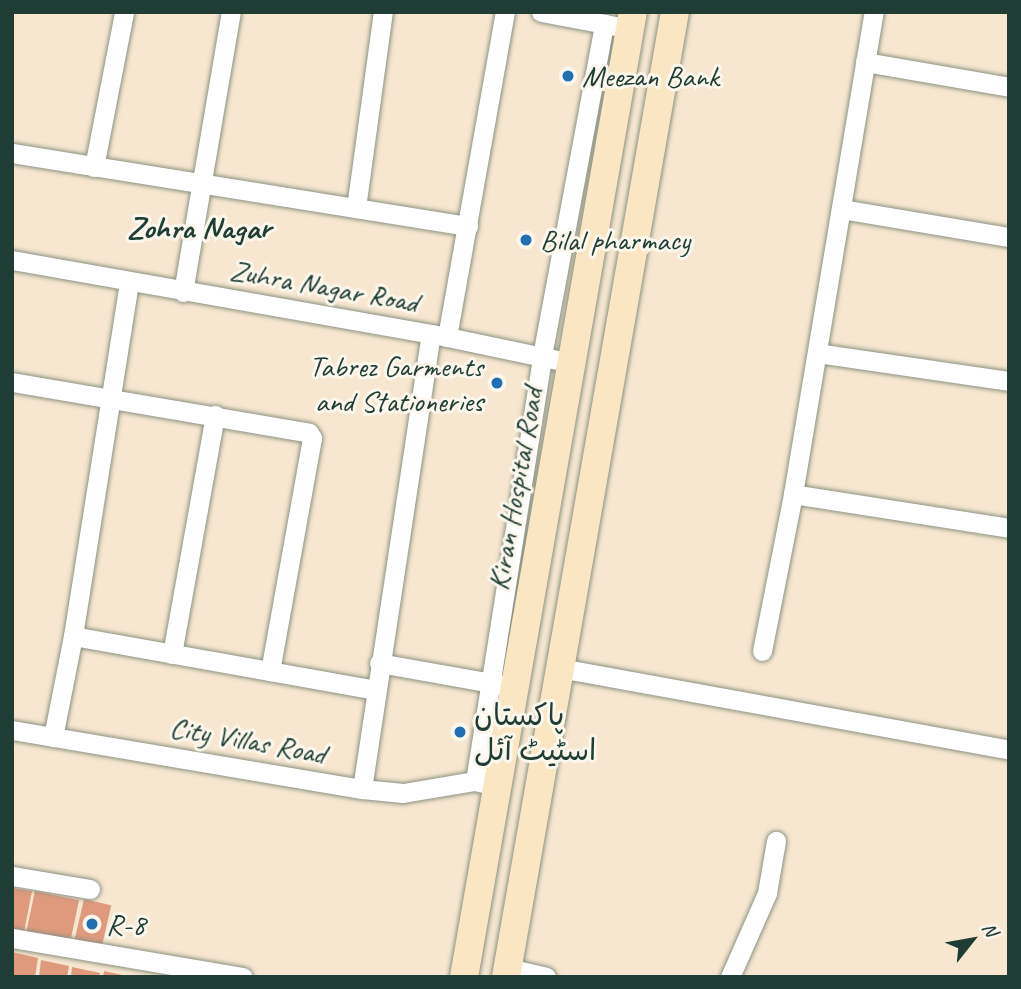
<!DOCTYPE html>
<meta charset="utf-8">
<style>
body{margin:0}
#map{position:relative;width:1021px;height:989px;overflow:hidden;background:#f7e7d0;font-family:Caveat,"Playpen Sans Arabic",sans-serif}
div>[style]{position:absolute}
[style*='--x']{left:calc(var(--x)*1px);top:calc(var(--y)*1px);width:calc(var(--w)*1px);rotate:calc(var(--a)*1deg)}
.building>*{inset:0;background:#df9a7d;transform-origin:0 0}
.roads{filter:drop-shadow(0 0 2px #8b9282) drop-shadow(0 0 2px #8b9282)}
.minor>*{height:19px;margin:-9.5px;padding:0 9.5px;transform-origin:9.5px;border-radius:9.5px;background:#fff}
.secondary>*{height:28px;margin:-14px;padding:0 14px;transform-origin:14px;border-radius:14px;background:#fbe6c4}
.dots>*{width:19px;height:19px;translate:-50% -50%;box-sizing:border-box;border:4px solid #fbf7ec;border-radius:50%}
span{translate:-50% -50%;white-space:nowrap;text-align:center;line-height:1.15;-webkit-text-stroke:6px #fbf7ec;paint-order:stroke}
.poi-label{font-size:30px;color:#1f3d34}
.left{translate:0 -50%;text-align:left}
.right{translate:-100% -50%;text-align:right}
.street-label{font-size:30px;color:#1f3d34}
.neighbourhood-label{font-size:32px;color:#1f3d34;font-weight:700}
.frame{position:absolute;inset:0;border:14px solid #1f3d34;pointer-events:none}
.north{position:absolute;left:937px;top:905px;width:70px;height:70px;-webkit-text-stroke:5px #fbf7ec;paint-order:stroke;rotate:59deg;font-size:19px;font-weight:700;line-height:28px;text-align:center;color:#1f3d34}
.north::after{content:'';display:block;margin:auto;width:24px;height:32px;background:#1f3d34;clip-path:polygon(50% 0,100% 100%,50% 72%,0 100%)}
</style>
<div id="map">
<div class="building">
<i style="clip-path:polygon(12px 888px,32px 891px,24px 932px,12px 930px)"></i>
<i style="left:35px;top:891px;width:45px;height:43px;rotate:12deg"></i>
<i style="left:84px;top:899px;width:28px;height:44px;rotate:13deg"></i>
<i style="clip-path:polygon(12px 952px,38px 958px,35px 977px,12px 977px)"></i>
<i style="clip-path:polygon(41px 960px,69px 966px,67px 977px,39px 977px)"></i>
<i style="clip-path:polygon(72px 967px,100px 973px,99px 977px,71px 977px)"></i>
<i style="clip-path:polygon(104px 971px,127px 976px,127px 977px,103px 977px)"></i>
</div>
<div class="roads">
<div class="minor">
<i style="--x:541;--y:12;--w:76;--a:10.6"></i>
<i style="--x:865;--y:62;--w:146;--a:9.8"></i>
<i style="--x:12;--y:153;--w:462;--a:9.1"></i>
<i style="--x:94;--y:167;--w:158;--a:-79"></i>
<i style="--x:356;--y:208;--w:198;--a:-82.2"></i>
<i style="--x:841;--y:209;--w:170;--a:9.5"></i>
<i style="--x:12;--y:260;--w:442;--a:10"></i>
<i style="--x:447;--y:337;--w:127;--a:11.8"></i>
<i style="--x:183;--y:292;--w:284;--a:-80.3"></i>
<i style="--x:447;--y:337;--w:330;--a:-79.9"></i>
<i style="--x:817;--y:353;--w:194;--a:8.3"></i>
<i style="--x:12;--y:382;--w:301;--a:9.7"></i>
<i style="--x:309;--y:433;--w:6;--a:59"></i>
<i style="--x:312;--y:438;--w:237;--a:100.2"></i>
<i style="--x:793;--y:494;--w:219;--a:8.9"></i>
<i style="--x:73;--y:636;--w:307;--a:10.1"></i>
<i style="--x:762;--y:651;--w:160;--a:-78.8"></i>
<i style="--x:793;--y:494;--w:489;--a:-80.5"></i>
<i style="--x:172;--y:654;--w:243;--a:-79.8"></i>
<i style="--x:379;--y:663;--w:125;--a:10.1"></i>
<i style="--x:560;--y:668;--w:456;--a:10.3"></i>
<i style="--x:12;--y:730;--w:355;--a:9.6"></i>
<i style="--x:362;--y:789;--w:41;--a:5.6"></i>
<i style="--x:403;--y:793;--w:73;--a:-9.5"></i>
<i style="--x:475;--y:781;--w:13;--a:13"></i>
<i style="--x:53;--y:737;--w:103;--a:-78.8"></i>
<i style="--x:73;--y:636;--w:358;--a:-81"></i>
<i style="--x:475;--y:781;--w:430;--a:-81"></i>
<i style="--x:542;--y:356;--w:338;--a:-79.4"></i>
<i style="--x:362;--y:789;--w:460;--a:-81.4"></i>
<i style="--x:12;--y:876;--w:79;--a:9.5"></i>
<i style="--x:12;--y:938;--w:234;--a:9.6"></i>
<i style="--x:508;--y:968;--w:39;--a:13"></i>
<i style="--x:730;--y:977;--w:92;--a:-66.2"></i>
<i style="--x:767;--y:893;--w:53;--a:-80.2"></i>
</div>
<div class="secondary">
<i style="--x:464;--y:977;--w:980;--a:-80.07"></i>
<i style="--x:506;--y:977;--w:980;--a:-80.07"></i>
</div>
</div>
<div class="dots">
<i style="left:568px;top:76px;background:#1f6fb2"></i>
<i style="left:526px;top:240px;background:#1f6fb2"></i>
<i style="left:497px;top:383px;background:#1f6fb2"></i>
<i style="left:460px;top:732px;background:#1f6fb2"></i>
<i style="left:92px;top:924px;background:#1f6fb2"></i>
</div>
<div class="poi-label">
<span class="left" style="left:582px;top:76px">Meezan Bank</span>
<span class="left" style="left:540px;top:240px">Bilal pharmacy</span>
<span class="right" style="left:483px;top:383px">Tabrez Garments<br>and Stationeries</span>
<span class="left" style="left:474px;top:732px">پاکستان<br>اسٹیٹ آئل</span>
<span class="left" style="left:106px;top:924px">R-8</span>
</div>
<div class="street-label">
<span style="left:324px;top:286px;rotate:10deg">Zuhra Nagar Road</span>
<span style="left:515px;top:489px;rotate:-80deg">Kiran Hospital Road</span>
<span style="left:248px;top:740px;rotate:10deg">City Villas Road</span>
</div>
<div class="neighbourhood-label">
<span style="left:199px;top:228px">Zohra Nagar</span>
</div>
<div class="frame"></div>
<div class="north">N</div>
</div>
